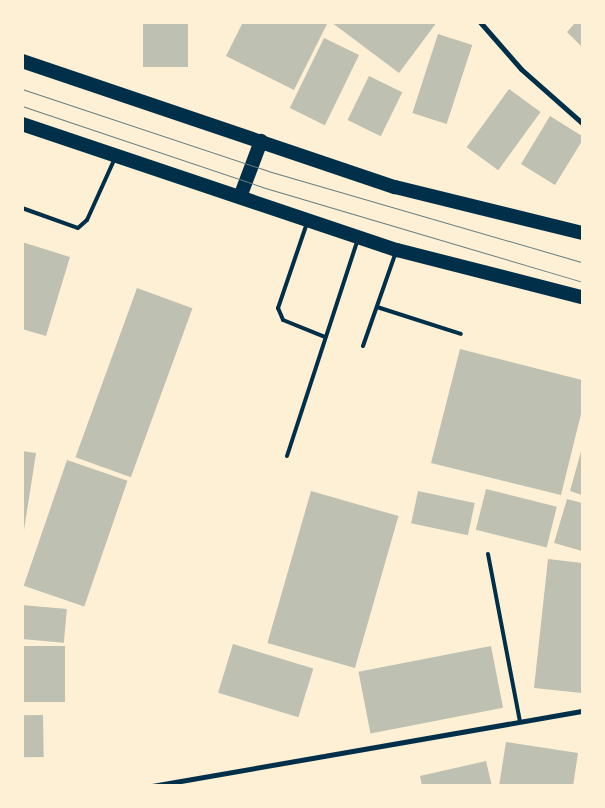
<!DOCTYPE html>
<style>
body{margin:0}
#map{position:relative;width:605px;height:808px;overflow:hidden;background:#fdf0d5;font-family:"Titillium Web",sans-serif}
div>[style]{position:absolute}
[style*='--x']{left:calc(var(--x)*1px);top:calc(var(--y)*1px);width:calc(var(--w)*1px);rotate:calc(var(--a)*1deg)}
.building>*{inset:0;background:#bec0b2;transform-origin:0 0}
.service>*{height:4px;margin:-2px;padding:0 2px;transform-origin:2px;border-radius:2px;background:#003049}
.minor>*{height:5px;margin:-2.5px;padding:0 2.5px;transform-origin:2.5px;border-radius:2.5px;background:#003049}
.trunk>*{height:14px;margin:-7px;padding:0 7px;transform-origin:7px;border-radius:7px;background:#003049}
.tram>*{height:1px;margin:-0.5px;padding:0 0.5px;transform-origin:0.5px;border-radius:0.5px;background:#657d81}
span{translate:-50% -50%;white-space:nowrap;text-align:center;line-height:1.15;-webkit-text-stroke:4px #fdf0d5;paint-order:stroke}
.frame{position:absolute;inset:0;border:24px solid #fdf0d5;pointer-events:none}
</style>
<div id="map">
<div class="building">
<i style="left:143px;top:22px;width:45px;height:45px"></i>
<i style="clip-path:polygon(243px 22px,327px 24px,294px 90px,226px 56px)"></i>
<i style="clip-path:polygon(331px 22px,437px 22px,399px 73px)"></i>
<i style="clip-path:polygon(576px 22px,582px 22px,582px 47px,567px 32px)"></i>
<i style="left:438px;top:34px;width:36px;height:83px;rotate:18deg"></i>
<i style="left:324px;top:38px;width:39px;height:78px;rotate:26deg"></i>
<i style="left:369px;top:76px;width:37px;height:49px;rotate:26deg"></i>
<i style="left:509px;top:89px;width:39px;height:72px;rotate:36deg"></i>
<i style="clip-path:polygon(550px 116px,582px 136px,582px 141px,555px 185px,521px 164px)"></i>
<i style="clip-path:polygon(22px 242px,70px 257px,46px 336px,22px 329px)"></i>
<i style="left:137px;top:288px;width:59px;height:180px;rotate:20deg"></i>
<i style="clip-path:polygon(460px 349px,582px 380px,582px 410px,561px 495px,431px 463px)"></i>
<i style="clip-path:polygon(582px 448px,582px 495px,570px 491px)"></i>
<i style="clip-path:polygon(22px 451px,36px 453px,24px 530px,22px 530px)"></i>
<i style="left:67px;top:460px;width:64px;height:133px;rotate:19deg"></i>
<i style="left:486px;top:489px;width:73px;height:42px;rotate:14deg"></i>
<i style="left:311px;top:491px;width:91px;height:158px;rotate:16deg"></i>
<i style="left:418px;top:491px;width:58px;height:33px;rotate:12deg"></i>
<i style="clip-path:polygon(567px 499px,582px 503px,582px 551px,554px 543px)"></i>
<i style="clip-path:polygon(548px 559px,582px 563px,582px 693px,534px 688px)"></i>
<i style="left:22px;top:605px;width:45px;height:34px;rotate:5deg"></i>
<i style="left:233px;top:644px;width:84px;height:51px;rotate:17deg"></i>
<i style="left:22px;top:646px;width:43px;height:56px"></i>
<i style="left:491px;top:646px;width:63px;height:135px;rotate:79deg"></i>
<i style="left:43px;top:715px;width:42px;height:21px;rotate:89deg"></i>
<i style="clip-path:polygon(506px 742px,578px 753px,573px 786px,499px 786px)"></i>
<i style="clip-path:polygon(486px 761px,492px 786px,422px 786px,420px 776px)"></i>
</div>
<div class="service">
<i style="--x:22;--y:208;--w:59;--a:19.7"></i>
<i style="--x:78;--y:228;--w:12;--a:-42"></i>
<i style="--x:87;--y:220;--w:68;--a:-65.7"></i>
<i style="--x:307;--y:223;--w:90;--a:108.8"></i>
<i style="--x:278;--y:308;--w:13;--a:67"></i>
<i style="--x:283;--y:320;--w:45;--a:22"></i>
<i style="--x:377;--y:307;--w:88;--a:17.8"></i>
<i style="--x:363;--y:346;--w:100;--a:-70.7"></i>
<i style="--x:287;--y:456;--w:228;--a:-71.9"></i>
<i style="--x:488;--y:554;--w:171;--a:79.2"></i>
</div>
<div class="minor">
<i style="--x:480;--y:22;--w:62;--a:48.9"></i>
<i style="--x:521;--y:69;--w:81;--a:41.5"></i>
<i style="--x:152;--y:786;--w:436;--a:-9.9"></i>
</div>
<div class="trunk">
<i style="--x:22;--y:61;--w:394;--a:18.7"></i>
<i style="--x:395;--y:187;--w:193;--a:13.8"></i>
<i style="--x:22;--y:124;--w:396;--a:18.6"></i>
<i style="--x:397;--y:250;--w:191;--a:14.3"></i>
<i style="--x:240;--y:197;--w:60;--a:-69.4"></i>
</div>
<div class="tram">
<i style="--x:22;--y:89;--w:259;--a:18.4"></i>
<i style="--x:268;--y:171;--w:327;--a:16.2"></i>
<i style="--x:22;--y:106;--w:253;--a:18.6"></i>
<i style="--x:262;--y:187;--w:334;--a:16.5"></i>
</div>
<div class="frame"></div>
</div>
